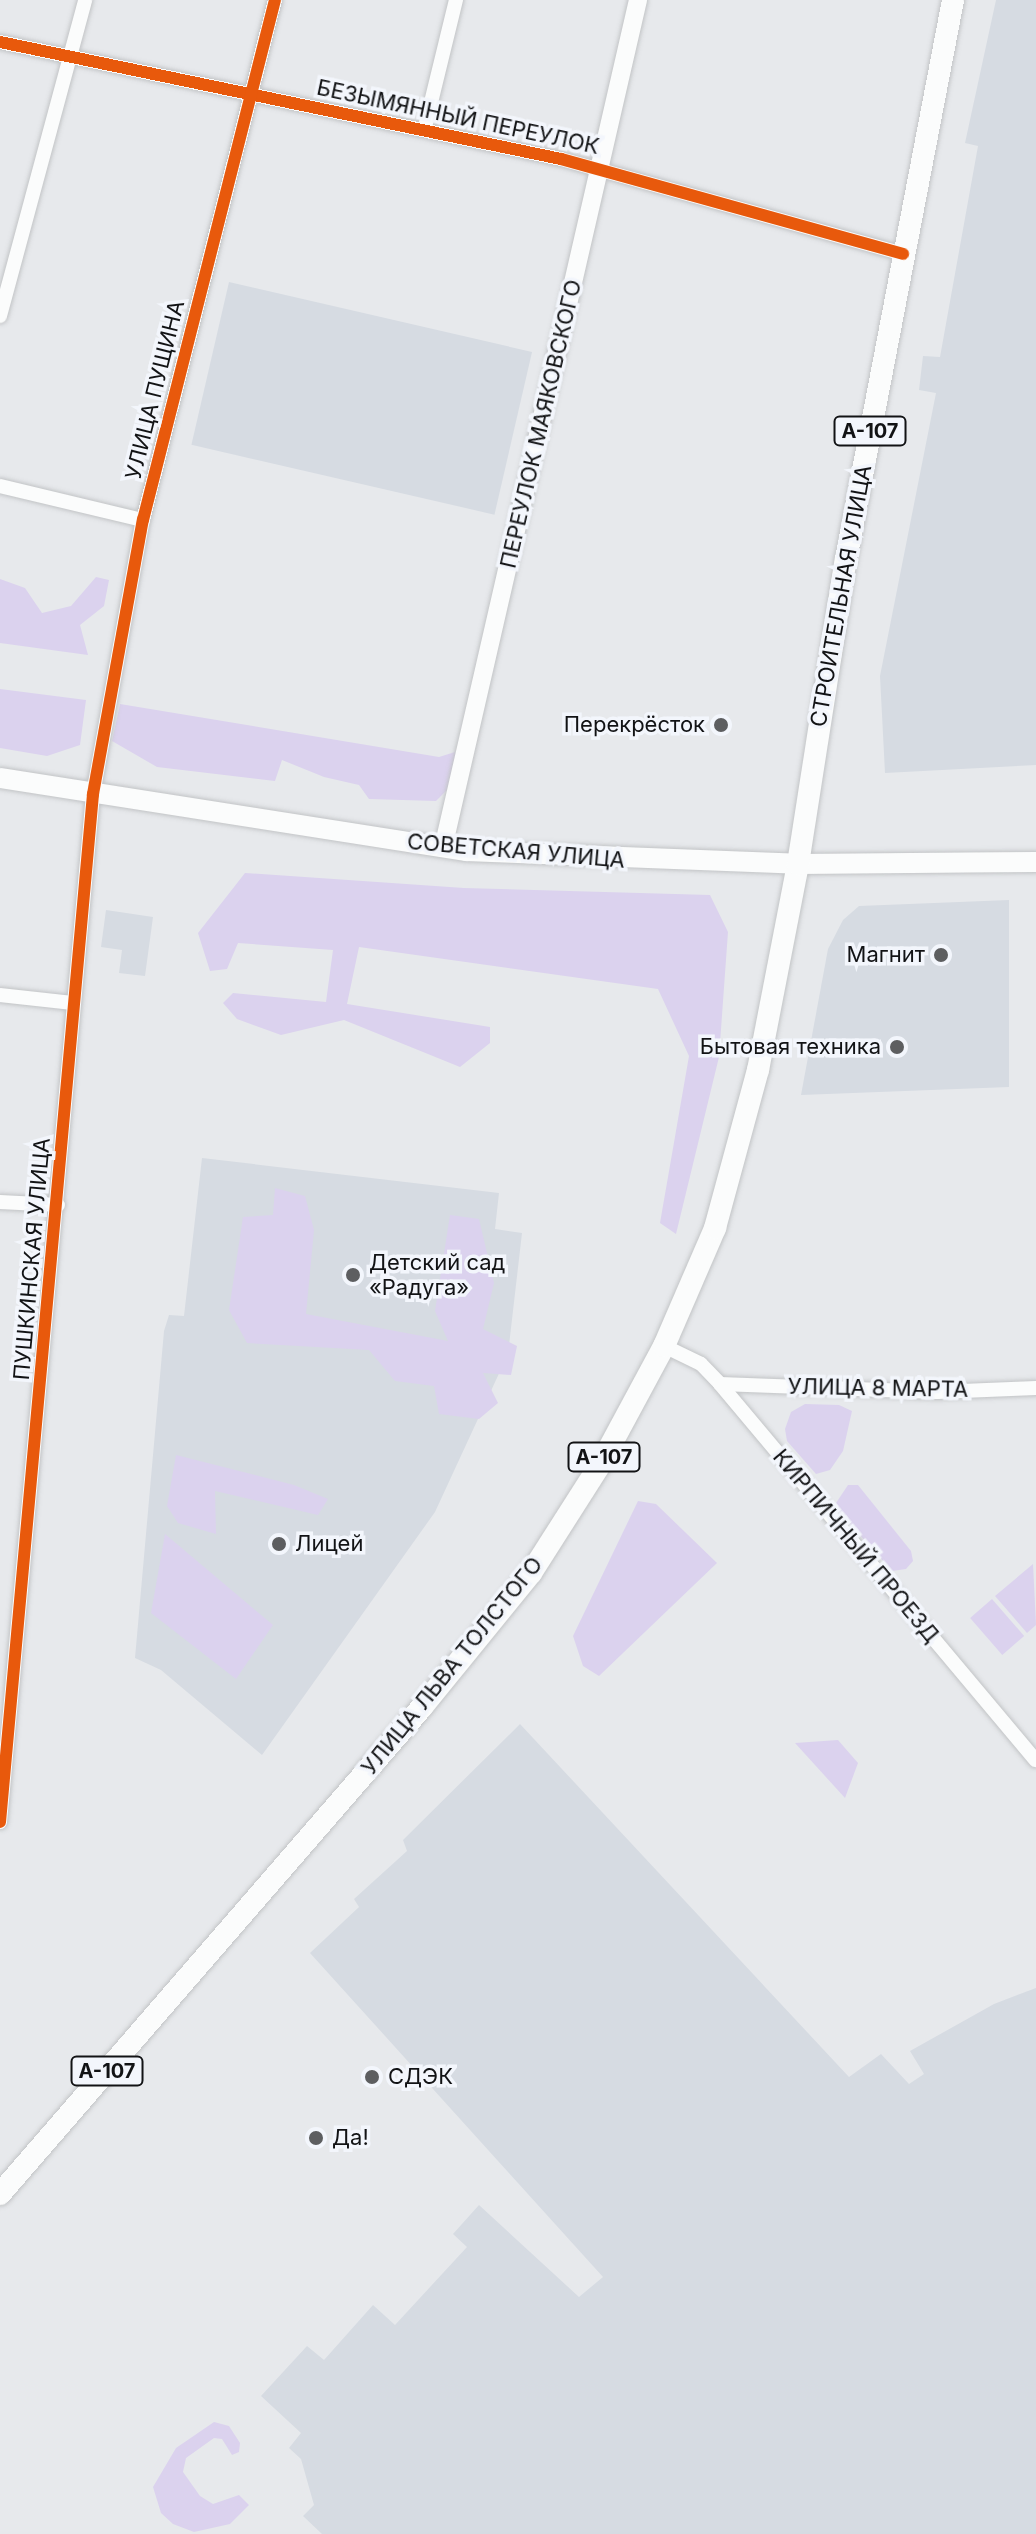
<!DOCTYPE html>
<meta charset="utf-8">
<style>
body{margin:0}
#map{position:relative;width:1036px;height:2534px;overflow:hidden;background:#e7e9ec;font-family:Inter,sans-serif}
div>[style]{position:absolute}
[style*='--x']{left:calc(var(--x)*1px);top:calc(var(--y)*1px);width:calc(var(--w)*1px);rotate:calc(var(--a)*1deg)}
.built>*{inset:0;background:#d6dbe2;transform-origin:0 0}
.green>*{inset:0;background:#dbd2ee;transform-origin:0 0}
.roads{filter:drop-shadow(0 0 2px #c2c4c6) drop-shadow(0 0 2px #c2c4c6)}
.minor>*{height:14px;margin:-7px;padding:0 7px;transform-origin:7px;border-radius:7px;background:#fbfcfc}
.tertiary>*{height:18px;margin:-9px;padding:0 9px;transform-origin:9px;border-radius:9px;background:#fbfcfc}
.secondary>*{height:20px;margin:-10px;padding:0 10px;transform-origin:10px;border-radius:10px;background:#fbfcfc}
.trunk>*{height:22px;margin:-11px;padding:0 11px;transform-origin:11px;border-radius:11px;background:#fbfcfc}
.cycleway>*{height:12px;margin:-6px;padding:0 6px;transform-origin:6px;border-radius:6px;background:#e8590c}
.dots>*{width:22px;height:22px;translate:-50% -50%;box-sizing:border-box;border:4px solid #f3f6fc;border-radius:50%}
span{translate:-50% -50%;white-space:nowrap;text-align:center;line-height:1.15;-webkit-text-stroke:7px #f3f6fc;paint-order:stroke}
.shield-label span{padding:2px 6px;background:#f3f6fc;border:2px solid;border-radius:6px;-webkit-text-stroke-width:0}
.shield-label{font-size:20px;color:#121315;font-weight:700}
.street-label{font-size:22px;color:#121315}
.poi-label{font-size:22px;color:#121315}
.right{translate:-100% -50%;text-align:right}
.left{translate:0 -50%;text-align:left}
</style>
<div id="map">
<div class="built">
<i style="clip-path:polygon(996px 0,1036px 0,1036px 765px,885px 773px,880px 676px,936px 393px,919px 390px,923px 356px,940px 357px,978px 146px,965px 143px)"></i>
<i style="left:229px;top:282px;width:311px;height:167px;rotate:13deg"></i>
<i style="clip-path:polygon(1009px 900px,1009px 1087px,801px 1095px,828px 949px,843px 920px,859px 906px)"></i>
<i style="clip-path:polygon(106px 910px,153px 917px,145px 976px,119px 973px,122px 950px,101px 947px)"></i>
<i style="clip-path:polygon(202px 1158px,499px 1193px,495px 1229px,522px 1233px,508px 1354px,435px 1512px,262px 1755px,161px 1670px,135px 1658px,164px 1331px,169px 1315px,184px 1316px)"></i>
<i style="clip-path:polygon(520px 1724px,849px 2077px,881px 2054px,909px 2084px,924px 2074px,910px 2051px,994px 2004px,1036px 1988px,1036px 2534px,322px 2534px,303px 2516px,314px 2505px,301px 2459px,289px 2448px,301px 2433px,261px 2396px,307px 2346px,324px 2360px,373px 2305px,395px 2325px,467px 2247px,453px 2234px,479px 2205px,579px 2297px,603px 2277px,310px 1953px,359px 1907px,354px 1899px,407px 1851px,403px 1840px)"></i>
</div>
<div class="green">
<i style="clip-path:polygon(96px 577px,109px 580px,104px 606px,80px 625px,88px 655px,0 643px,0 579px,25px 588px,42px 613px,71px 606px)"></i>
<i style="clip-path:polygon(0 689px,86px 700px,80px 745px,47px 756px,0 748px)"></i>
<i style="clip-path:polygon(120px 704px,439px 757px,455px 752px,457px 780px,436px 801px,369px 799px,359px 785px,324px 777px,282px 760px,275px 781px,157px 767px,112px 741px)"></i>
<i style="clip-path:polygon(245px 873px,464px 888px,710px 895px,728px 932px,719px 1057px,676px 1234px,660px 1223px,689px 1056px,658px 989px,359px 947px,347px 1004px,490px 1027px,490px 1043px,460px 1067px,344px 1020px,281px 1035px,237px 1019px,223px 1003px,233px 993px,326px 1002px,333px 950px,238px 943px,227px 969px,210px 971px,198px 933px)"></i>
<i style="clip-path:polygon(275px 1188px,305px 1196px,314px 1230px,306px 1314px,448px 1341px,435px 1311px,450px 1215px,479px 1219px,494px 1283px,483px 1329px,517px 1346px,511px 1375px,483px 1373px,498px 1403px,479px 1419px,439px 1414px,434px 1386px,395px 1381px,369px 1350px,247px 1343px,229px 1310px,243px 1217px,273px 1215px)"></i>
<i style="clip-path:polygon(805px 1404px,839px 1405px,852px 1411px,843px 1451px,830px 1470px,816px 1474px,787px 1441px,785px 1429px,791px 1412px)"></i>
<i style="clip-path:polygon(176px 1455px,294px 1485px,328px 1499px,318px 1515px,215px 1491px,216px 1534px,178px 1523px,167px 1506px)"></i>
<i style="clip-path:polygon(848px 1485px,858px 1485px,911px 1551px,913px 1561px,906px 1569px,892px 1571px,834px 1506px)"></i>
<i style="clip-path:polygon(638px 1501px,656px 1504px,717px 1563px,599px 1676px,583px 1666px,573px 1636px)"></i>
<i style="clip-path:polygon(165px 1534px,273px 1625px,236px 1679px,151px 1613px)"></i>
<i style="clip-path:polygon(1033px 1564px,1036px 1625px,1027px 1633px,995px 1596px)"></i>
<i style="left:992px;top:1599px;width:49px;height:29px;rotate:49deg"></i>
<i style="clip-path:polygon(838px 1740px,858px 1763px,845px 1798px,795px 1743px)"></i>
<i style="clip-path:polygon(214px 2422px,229px 2426px,240px 2443px,239px 2452px,232px 2455px,222px 2439px,214px 2438px,186px 2458px,183px 2472px,200px 2496px,213px 2504px,239px 2495px,249px 2505px,230px 2524px,194px 2532px,173px 2524px,161px 2513px,153px 2487px,176px 2448px)"></i>
</div>
<div class="roads">
<div class="minor">
<i style="--x:0;--y:42;--w:573;--a:11.78"></i>
<i style="--x:561;--y:159;--w:355;--a:15.5"></i>
<i style="--x:425;--y:127;--w:131;--a:-76.3"></i>
<i style="--x:0;--y:316;--w:327;--a:-74.9"></i>
<i style="--x:0;--y:486;--w:147;--a:13.4"></i>
<i style="--x:0;--y:995;--w:73;--a:6.3"></i>
<i style="--x:0;--y:1202;--w:58;--a:3"></i>
<i style="--x:664;--y:1346;--w:41;--a:25.9"></i>
<i style="--x:701;--y:1364;--w:28;--a:46"></i>
<i style="--x:720;--y:1384;--w:491;--a:50"></i>
<i style="--x:720;--y:1384;--w:217;--a:2.1"></i>
<i style="--x:937;--y:1392;--w:99;--a:-2.3"></i>
<i style="--x:0;--y:1822;--w:1032;--a:-84.83"></i>
<i style="--x:93;--y:794;--w:279;--a:-79.7"></i>
<i style="--x:143;--y:520;--w:536;--a:-75.76"></i>
</div>
<div class="tertiary">
<i style="--x:443;--y:848;--w:870;--a:-77.05"></i>
</div>
<div class="secondary">
<i style="--x:0;--y:778;--w:472;--a:8.9"></i>
<i style="--x:466;--y:851;--w:332;--a:2.2"></i>
<i style="--x:798;--y:864;--w:238;--a:-0.5"></i>
</div>
<div class="trunk">
<i style="--x:0;--y:2194;--w:644;--a:-49.09"></i>
<i style="--x:422;--y:1707;--w:173;--a:-50.9"></i>
<i style="--x:531;--y:1573;--w:130;--a:-57.5"></i>
<i style="--x:601;--y:1463;--w:133;--a:-61.7"></i>
<i style="--x:664;--y:1346;--w:129;--a:-66.6"></i>
<i style="--x:715;--y:1228;--w:164;--a:-74.8"></i>
<i style="--x:758;--y:1070;--w:210;--a:-79"></i>
<i style="--x:798;--y:864;--w:309;--a:-81.1"></i>
<i style="--x:846;--y:559;--w:569;--a:-79.16"></i>
</div>
</div>
<div class="cycleway">
<i style="--x:0;--y:42;--w:573;--a:11.78"></i>
<i style="--x:561;--y:159;--w:355;--a:15.5"></i>
<i style="--x:0;--y:1822;--w:1032;--a:-84.83"></i>
<i style="--x:93;--y:794;--w:279;--a:-79.7"></i>
<i style="--x:143;--y:520;--w:536;--a:-75.76"></i>
</div>
<div class="dots">
<i style="left:721px;top:725px;background:#5d5e60"></i>
<i style="left:941px;top:955px;background:#5d5e60"></i>
<i style="left:897px;top:1047px;background:#5d5e60"></i>
<i style="left:353px;top:1275px;background:#5d5e60"></i>
<i style="left:279px;top:1544px;background:#5d5e60"></i>
<i style="left:372px;top:2077px;background:#5d5e60"></i>
<i style="left:316px;top:2138px;background:#5d5e60"></i>
</div>
<div class="shield-label">
<span style="left:870px;top:431px">А-107</span>
<span style="left:604px;top:1457px">А-107</span>
<span style="left:107px;top:2071px">А-107</span>
</div>
<div class="street-label">
<span style="left:458px;top:117px;rotate:12deg">БЕЗЫМЯННЫЙ ПЕРЕУЛОК</span>
<span style="left:155px;top:390px;rotate:-76deg">УЛИЦА ПУЩИНА</span>
<span style="left:541px;top:424px;rotate:-77deg">ПЕРЕУЛОК МАЯКОВСКОГО</span>
<span style="left:841px;top:596px;rotate:-80deg">СТРОИТЕЛЬНАЯ УЛИЦА</span>
<span style="left:516px;top:851px;rotate:5deg">СОВЕТСКАЯ УЛИЦА</span>
<span style="left:32px;top:1259px;rotate:-85deg">ПУШКИНСКАЯ УЛИЦА</span>
<span style="left:878px;top:1388px;rotate:1deg">УЛИЦА 8 МАРТА</span>
<span style="left:856px;top:1546px;rotate:50deg">КИРПИЧНЫЙ ПРОЕЗД</span>
<span style="left:452px;top:1666px;rotate:-51deg">УЛИЦА ЛЬВА ТОЛСТОГО</span>
</div>
<div class="poi-label">
<span class="right" style="left:705px;top:725px">Перекрёсток</span>
<span class="right" style="left:925px;top:955px">Магнит</span>
<span class="right" style="left:881px;top:1047px">Бытовая техника</span>
<span class="left" style="left:369px;top:1275px">Детский сад<br>«Радуга»</span>
<span class="left" style="left:295px;top:1544px">Лицей</span>
<span class="left" style="left:388px;top:2077px">СДЭК</span>
<span class="left" style="left:332px;top:2138px">Да!</span>
</div>
</div>
